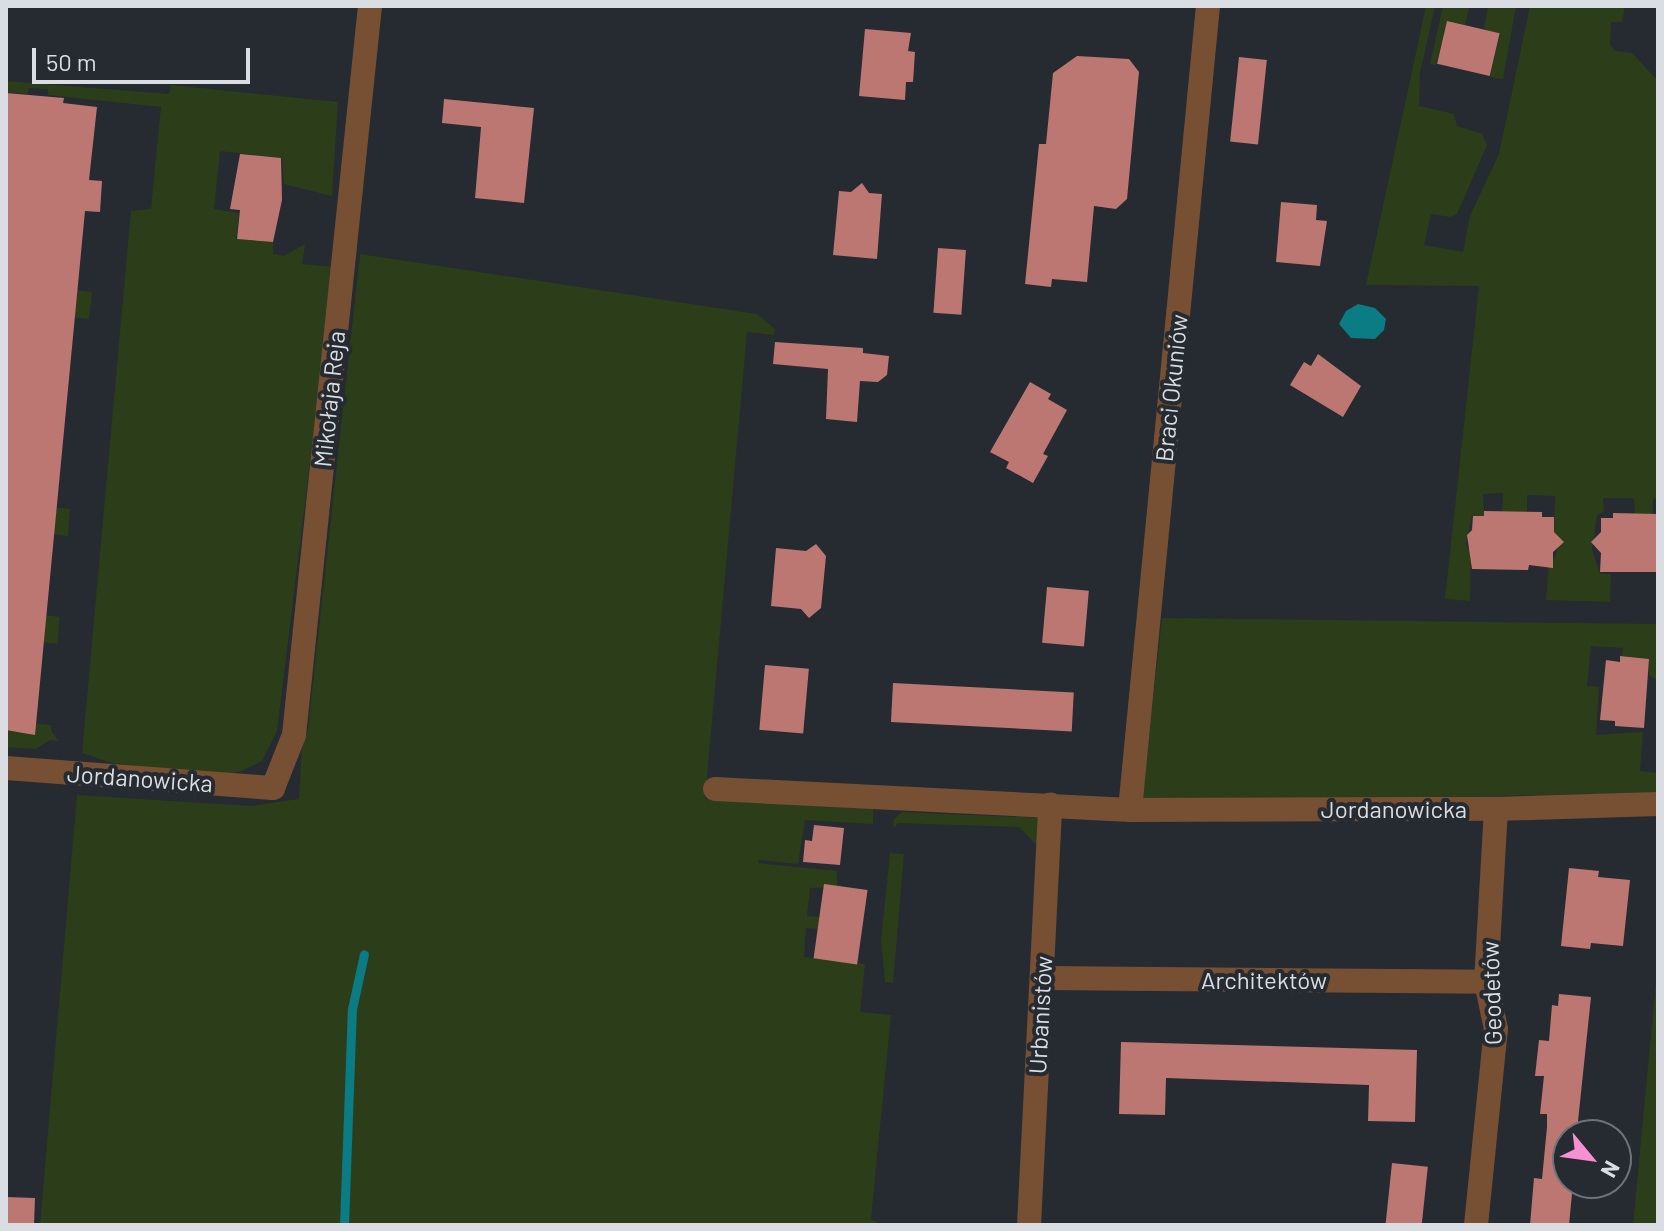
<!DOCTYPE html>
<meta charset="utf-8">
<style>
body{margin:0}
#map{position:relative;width:1664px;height:1231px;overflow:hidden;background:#252b31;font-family:Barlow,sans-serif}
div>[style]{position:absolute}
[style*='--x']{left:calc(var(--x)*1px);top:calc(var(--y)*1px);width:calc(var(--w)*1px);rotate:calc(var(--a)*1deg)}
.green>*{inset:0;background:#2c3d1a;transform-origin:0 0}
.water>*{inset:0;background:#0b7b84}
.stream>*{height:9px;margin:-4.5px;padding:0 4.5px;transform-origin:4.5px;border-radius:4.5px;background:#0b7b84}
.building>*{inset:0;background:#bd7773;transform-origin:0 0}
.minor>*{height:24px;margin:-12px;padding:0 12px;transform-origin:12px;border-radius:12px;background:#775034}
span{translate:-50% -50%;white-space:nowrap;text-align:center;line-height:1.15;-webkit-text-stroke:8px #252b31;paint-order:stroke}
.street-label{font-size:24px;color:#dadee2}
.frame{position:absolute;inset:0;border:8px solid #dadee2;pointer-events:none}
.north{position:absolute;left:1552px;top:1119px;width:80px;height:80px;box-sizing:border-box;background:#252b31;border:2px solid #6d7378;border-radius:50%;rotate:119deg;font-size:22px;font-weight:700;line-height:32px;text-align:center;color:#dadee2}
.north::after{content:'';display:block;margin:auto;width:28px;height:36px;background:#f591d2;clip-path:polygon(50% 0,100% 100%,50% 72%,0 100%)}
.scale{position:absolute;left:32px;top:48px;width:218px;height:36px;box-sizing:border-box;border:4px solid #dadee2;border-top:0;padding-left:10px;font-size:24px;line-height:28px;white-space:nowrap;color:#dadee2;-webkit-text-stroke:6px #252b31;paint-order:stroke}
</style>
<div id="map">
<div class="green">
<i style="clip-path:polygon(1426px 6px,1435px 6px,1420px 73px,1419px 106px,1454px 114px,1457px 126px,1482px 134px,1487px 145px,1457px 214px,1451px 217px,1431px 214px,1424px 245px,1463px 252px,1470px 216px,1499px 154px,1530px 6px,1625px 6px,1622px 22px,1611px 22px,1610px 45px,1616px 51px,1632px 53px,1658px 81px,1658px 498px,1653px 499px,1652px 519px,1635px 518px,1634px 498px,1603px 498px,1604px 512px,1597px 515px,1592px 549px,1600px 574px,1611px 574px,1610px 602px,1546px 600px,1549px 562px,1553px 562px,1558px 547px,1559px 537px,1554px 532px,1555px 496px,1527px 495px,1527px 512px,1502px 516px,1503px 493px,1483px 494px,1484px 516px,1472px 516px,1466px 545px,1471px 551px,1470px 601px,1445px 599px,1479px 286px,1366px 285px)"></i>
<i style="clip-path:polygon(1443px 6px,1475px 6px,1469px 8px,1465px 25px,1447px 21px,1436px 65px,1430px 64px)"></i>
<i style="clip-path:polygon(1488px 6px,1516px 6px,1503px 79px,1490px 77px,1500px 34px,1484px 29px)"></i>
<i style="clip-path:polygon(6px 81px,169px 94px,171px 85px,338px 102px,332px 196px,284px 184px,282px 158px,220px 151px,214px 209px,239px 213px,236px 239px,273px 242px,273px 254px,284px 256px,305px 244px,302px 264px,334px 267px,277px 731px,262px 761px,242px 771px,220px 776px,112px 763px,82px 753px,131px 211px,151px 209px,161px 107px,48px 95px,48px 89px,29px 88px,28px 94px,6px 92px)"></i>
<i style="clip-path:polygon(360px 254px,757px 314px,775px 329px,774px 335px,747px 332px,705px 799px,873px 804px,873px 824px,805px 820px,798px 864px,759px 860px,758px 863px,837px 871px,837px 887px,810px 888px,807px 916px,820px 917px,819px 929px,806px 928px,804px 957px,865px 964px,860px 1012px,891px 1015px,871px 1219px,881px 1225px,40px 1225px,77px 795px,251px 806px,299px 799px,302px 745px,308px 729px)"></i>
<i style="clip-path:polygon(6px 283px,92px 292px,89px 319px,27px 313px)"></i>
<i style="clip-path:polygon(10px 503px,70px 509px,68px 536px,7px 530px,6px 509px)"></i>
<i style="left:6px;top:612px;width:54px;height:27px;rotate:5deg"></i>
<i style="clip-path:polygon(1162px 618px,1658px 624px,1658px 681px,1649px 675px,1649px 659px,1622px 656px,1623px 648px,1591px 646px,1587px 686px,1599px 687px,1596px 735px,1643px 732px,1640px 771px,1658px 773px,1658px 793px,1142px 802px)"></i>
<i style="clip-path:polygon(6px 721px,51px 725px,51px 731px,59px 741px,50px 740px,36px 749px,6px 747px)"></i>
<i style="clip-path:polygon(902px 812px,1044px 818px,1041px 849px,1019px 827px,898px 823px,893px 828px,894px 819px)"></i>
<i style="clip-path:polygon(890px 853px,904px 854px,893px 983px,885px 982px,881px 941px)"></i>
<i style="clip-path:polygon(1658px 965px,1658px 1225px,1633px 1225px,1656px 982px)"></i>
</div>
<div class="water">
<i style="clip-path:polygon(1358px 304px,1375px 308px,1386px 319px,1384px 330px,1375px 339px,1351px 338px,1339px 324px,1346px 311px)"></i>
</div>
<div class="stream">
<i style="--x:344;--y:1225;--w:216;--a:-87.9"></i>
<i style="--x:352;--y:1009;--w:56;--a:-77.7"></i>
</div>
<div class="building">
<i style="left:1447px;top:21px;width:54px;height:44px;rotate:13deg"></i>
<i style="clip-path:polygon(865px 29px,911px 33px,908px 51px,915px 52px,913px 82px,906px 82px,905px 100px,859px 96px)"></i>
<i style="clip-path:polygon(1077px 56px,1129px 59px,1139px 72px,1127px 199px,1116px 209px,1094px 206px,1087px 282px,1052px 279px,1051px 287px,1025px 284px,1039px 144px,1046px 144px,1053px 73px)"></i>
<i style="left:1239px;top:57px;width:28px;height:85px;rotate:6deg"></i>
<i style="clip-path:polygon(6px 93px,64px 98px,63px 103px,97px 107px,89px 180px,102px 181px,100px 212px,85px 211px,35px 735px,6px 730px)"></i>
<i style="clip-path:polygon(444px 99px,534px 108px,524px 203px,475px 198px,481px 127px,442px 123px)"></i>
<i style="clip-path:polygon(240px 154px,281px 158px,282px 200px,273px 242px,237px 239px,240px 210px,230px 209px)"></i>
<i style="clip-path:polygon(862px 183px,869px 193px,882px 194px,877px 259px,833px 255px,839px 191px,851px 192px)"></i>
<i style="clip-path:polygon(1281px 202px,1317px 205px,1316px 220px,1327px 221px,1320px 266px,1276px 262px)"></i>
<i style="left:938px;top:248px;width:28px;height:65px;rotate:4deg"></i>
<i style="clip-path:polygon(775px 342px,863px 348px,863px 353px,889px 356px,887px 375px,878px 382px,860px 381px,857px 422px,826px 419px,828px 369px,773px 364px)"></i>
<i style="clip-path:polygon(1318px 354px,1361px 386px,1343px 417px,1290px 385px,1304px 362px,1311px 366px)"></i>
<i style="clip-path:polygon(1030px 382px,1051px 394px,1048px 399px,1067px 410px,1043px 454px,1048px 456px,1033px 483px,1006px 468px,1009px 462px,990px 452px)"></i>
<i style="clip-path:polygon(1484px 511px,1542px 512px,1542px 517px,1554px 517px,1554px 532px,1564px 542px,1553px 552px,1553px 568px,1529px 565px,1528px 570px,1472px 569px,1467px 535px,1472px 530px,1473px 516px,1484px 516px)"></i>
<i style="clip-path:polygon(1613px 513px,1658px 514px,1657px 572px,1600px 572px,1601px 553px,1591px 542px,1601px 532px,1601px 518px,1613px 518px)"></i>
<i style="clip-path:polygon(816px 544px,826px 556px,821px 608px,809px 618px,801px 609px,771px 606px,776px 548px,806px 551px)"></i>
<i style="left:1047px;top:587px;width:42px;height:56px;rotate:5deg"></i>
<i style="clip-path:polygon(1620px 656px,1649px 659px,1644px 728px,1615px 726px,1615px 721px,1600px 720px,1606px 660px,1620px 662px)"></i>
<i style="left:765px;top:665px;width:44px;height:65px;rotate:5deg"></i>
<i style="left:893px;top:683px;width:181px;height:39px;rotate:3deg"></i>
<i style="clip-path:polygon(814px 825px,844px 828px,840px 865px,803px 862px,805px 840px,812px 841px)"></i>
<i style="clip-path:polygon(1569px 868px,1599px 871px,1598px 877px,1630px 880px,1623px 946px,1591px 943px,1590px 949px,1561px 946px)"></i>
<i style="left:824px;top:884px;width:44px;height:75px;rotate:8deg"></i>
<i style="clip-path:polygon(1559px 994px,1591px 997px,1577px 1131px,1568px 1130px,1568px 1183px,1573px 1183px,1569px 1225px,1530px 1225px,1534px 1178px,1542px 1179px,1547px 1127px,1547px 1114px,1540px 1114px,1544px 1076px,1535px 1076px,1539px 1040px,1549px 1041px,1552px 1005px,1558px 1006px)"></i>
<i style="clip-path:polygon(1121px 1042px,1417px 1050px,1415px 1122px,1368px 1121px,1369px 1085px,1166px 1078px,1165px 1115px,1119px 1114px)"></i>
<i style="left:1392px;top:1163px;width:36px;height:62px;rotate:6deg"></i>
<i style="left:6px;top:1197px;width:29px;height:28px;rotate:2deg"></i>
</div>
<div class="minor">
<i style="--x:6;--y:768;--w:268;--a:4.3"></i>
<i style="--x:273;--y:788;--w:57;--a:-68.4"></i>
<i style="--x:294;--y:735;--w:733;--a:-84.05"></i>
<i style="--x:715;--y:789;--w:416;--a:2.9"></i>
<i style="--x:1130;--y:810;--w:366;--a:-0.2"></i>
<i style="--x:1496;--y:809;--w:162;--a:-1.8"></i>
<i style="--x:1130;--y:810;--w:808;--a:-84.46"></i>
<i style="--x:1043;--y:978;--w:443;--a:0.5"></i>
<i style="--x:1029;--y:1225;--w:421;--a:-87.1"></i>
<i style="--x:1476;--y:1225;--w:197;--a:-84.2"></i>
<i style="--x:1496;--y:1029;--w:48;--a:-102"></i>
<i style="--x:1486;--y:982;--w:173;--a:-86.7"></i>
</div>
<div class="street-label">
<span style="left:1171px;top:388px;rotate:-84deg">Braci Okuniów</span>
<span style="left:329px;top:399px;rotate:-84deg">Mikołaja Reja</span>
<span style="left:140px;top:778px;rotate:4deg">Jordanowicka</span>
<span style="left:1394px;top:809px">Jordanowicka</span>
<span style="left:1264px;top:980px">Architektów</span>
<span style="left:1491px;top:993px;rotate:-92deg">Geodetów</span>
<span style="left:1040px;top:1015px;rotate:-87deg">Urbanistów</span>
</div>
<div class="frame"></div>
<div class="north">N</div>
<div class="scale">50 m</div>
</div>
